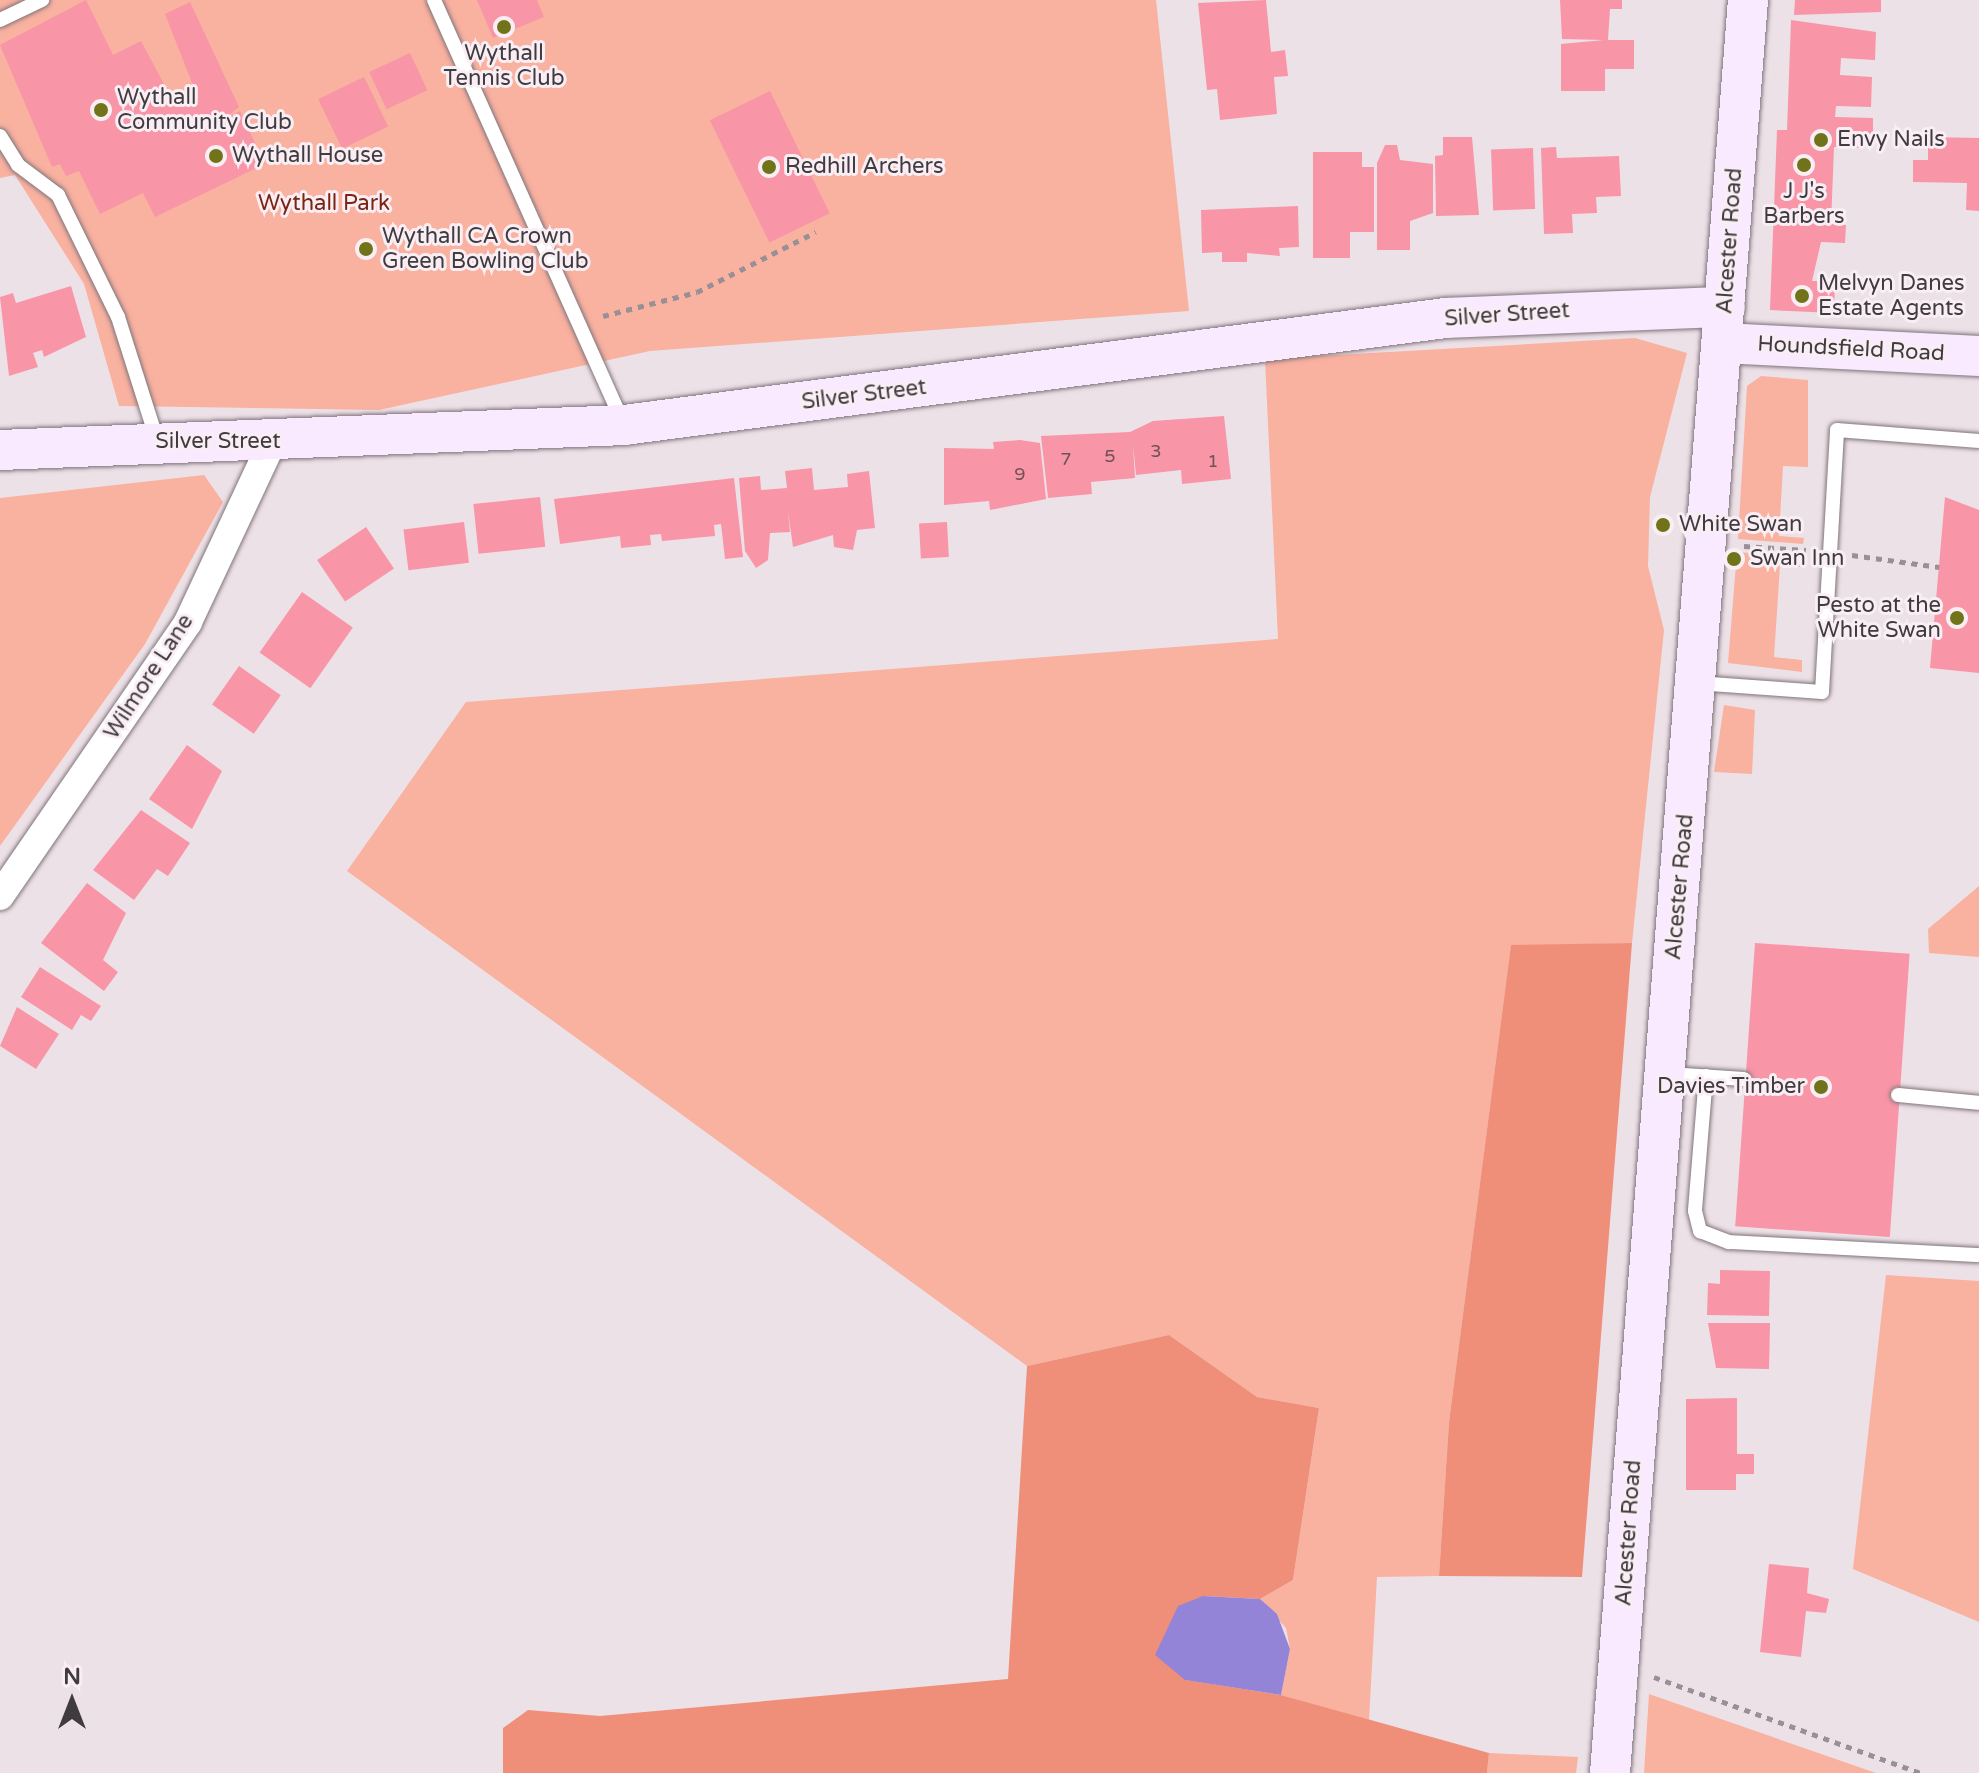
<!DOCTYPE html>
<style>
body{margin:0}
#map{position:relative;width:1979px;height:1773px;overflow:hidden;background:#ede1e8;font-family:"Varela Round",sans-serif}
div>[style]{position:absolute}
[style*='--x']{left:calc(var(--x)*1px);top:calc(var(--y)*1px);width:calc(var(--w)*1px);rotate:calc(var(--a)*1deg)}
.green>*{inset:0;background:#f9b1a0}
.forest>*{inset:0;background:#ef8f79}
.water>*{inset:0;background:#9384d7}
.building>*{inset:0;background:#f895a7;transform-origin:0 0}
.path>*{height:5px;margin-top:-2.5px;transform-origin:0;background:repeating-linear-gradient(90deg,#989095 0 6px,transparent 0 12px)}
.roads{filter:drop-shadow(0 0 2px #80757b) drop-shadow(0 0 2px #80757b)}
.lane>*{height:14px;margin:-7px;padding:0 7px;transform-origin:7px;border-radius:7px;background:#fff}
.street>*{height:28px;margin:-14px;padding:0 14px;transform-origin:14px;border-radius:14px;background:#fff}
.secondary>*{height:40px;margin:-20px;padding:0 20px;transform-origin:20px;border-radius:20px;background:#f9eaff}
.dots>*{width:22px;height:22px;translate:-50% -50%;box-sizing:border-box;border:4px solid #faeef5;border-radius:50%}
span{translate:-50% -50%;white-space:nowrap;text-align:center;line-height:1.15;-webkit-text-stroke:6px #faeef5;paint-order:stroke}
.number-label{font-size:18px;color:#6e5258}
.number-label span{-webkit-text-stroke-width:0}
.poi-label{font-size:22px;color:#403b3e}
.left{translate:0 -50%;text-align:left}
.right{translate:-100% -50%;text-align:right}
.park-label{font-size:22px;color:#792512}
.street-label{font-size:22px;color:#403b3e}
.north{position:absolute;left:32px;top:1661px;width:80px;height:80px;-webkit-text-stroke:6px #faeef5;paint-order:stroke;rotate:0deg;font-size:22px;font-weight:700;line-height:32px;text-align:center;color:#403b3e}
.north::after{content:'';display:block;margin:auto;width:28px;height:36px;background:#403b3e;clip-path:polygon(50% 0,100% 100%,50% 72%,0 100%)}
</style>
<div id="map">
<div class="green">
<i style="clip-path:polygon(0 0,1156px 0,1189px 311px,650px 351px,379px 410px,119px 406px,84px 284px,15px 175px,0 178px)"></i>
<i style="clip-path:polygon(1635px 338px,1687px 353px,1650px 497px,1648px 566px,1664px 630px,1632px 943px,1511px 946px,1449px 1422px,1439px 1576px,1377px 1577px,1369px 1720px,1281px 1695px,1290px 1649px,1286px 1628px,1260px 1599px,1293px 1580px,1319px 1408px,1257px 1397px,1169px 1335px,1027px 1366px,347px 871px,466px 702px,1278px 639px,1265px 359px)"></i>
<i style="clip-path:polygon(1761px 376px,1808px 380px,1808px 467px,1783px 466px,1779px 536px,1804px 538px,1803px 544px,1738px 539px,1747px 386px)"></i>
<i style="clip-path:polygon(204px 475px,223px 502px,145px 644px,0 846px,0 498px)"></i>
<i style="clip-path:polygon(1737px 552px,1803px 557px,1802px 567px,1780px 566px,1774px 657px,1802px 660px,1802px 672px,1728px 663px)"></i>
<i style="clip-path:polygon(1724px 705px,1755px 710px,1752px 774px,1714px 772px)"></i>
<i style="clip-path:polygon(1979px 886px,1979px 957px,1929px 953px,1928px 929px)"></i>
<i style="clip-path:polygon(1886px 1275px,1979px 1281px,1979px 1622px,1853px 1569px)"></i>
<i style="clip-path:polygon(1649px 1694px,1876px 1773px,1644px 1773px)"></i>
<i style="clip-path:polygon(1489px 1753px,1578px 1757px,1576px 1773px,1487px 1773px)"></i>
</div>
<div class="forest">
<i style="clip-path:polygon(1632px 943px,1582px 1577px,1439px 1576px,1449px 1422px,1511px 945px)"></i>
<i style="clip-path:polygon(1169px 1335px,1257px 1397px,1319px 1408px,1293px 1580px,1260px 1599px,1203px 1596px,1186px 1680px,1281px 1695px,1489px 1753px,1487px 1773px,503px 1773px,503px 1728px,528px 1710px,600px 1716px,1008px 1679px,1027px 1366px)"></i>
</div>
<div class="water">
<i style="clip-path:polygon(1203px 1596px,1260px 1599px,1277px 1614px,1290px 1649px,1281px 1695px,1185px 1680px,1155px 1655px,1178px 1606px)"></i>
</div>
<div class="building">
<i style="clip-path:polygon(86px 0,113px 55px,141px 41px,174px 103px,196px 93px,165px 14px,190px 2px,239px 107px,220px 122px,240px 111px,265px 164px,155px 217px,143px 193px,100px 214px,79px 171px,66px 176px,60px 164px,52px 167px,0 45px)"></i>
<i style="clip-path:polygon(477px 0,537px 0,544px 17px,493px 38px)"></i>
<i style="clip-path:polygon(1266px 0,1271px 52px,1285px 50px,1288px 76px,1274px 77px,1277px 114px,1220px 120px,1217px 89px,1207px 90px,1198px 3px)"></i>
<i style="clip-path:polygon(1560px 0,1622px 0,1622px 9px,1610px 9px,1608px 40px,1634px 40px,1634px 69px,1605px 69px,1605px 91px,1561px 91px,1561px 44px,1604px 40px,1562px 39px)"></i>
<i style="clip-path:polygon(1795px 0,1881px 0,1881px 12px,1794px 15px)"></i>
<i style="clip-path:polygon(1791px 20px,1876px 32px,1875px 60px,1841px 58px,1840px 75px,1872px 77px,1871px 107px,1836px 106px,1835px 117px,1873px 118px,1873px 134px,1865px 134px,1865px 148px,1834px 147px,1831px 224px,1846px 225px,1845px 243px,1821px 242px,1812px 281px,1835px 281px,1834px 313px,1770px 310px,1777px 130px,1787px 130px)"></i>
<i style="left:410px;top:53px;width:41px;height:45px;rotate:65deg"></i>
<i style="left:364px;top:77px;width:55px;height:51px;rotate:64deg"></i>
<i style="left:770px;top:91px;width:136px;height:67px;rotate:64deg"></i>
<i style="clip-path:polygon(1443px 137px,1472px 137px,1479px 215px,1436px 216px,1435px 156px,1443px 155px)"></i>
<i style="clip-path:polygon(1928px 137px,1979px 138px,1979px 211px,1966px 210px,1967px 183px,1913px 182px,1913px 160px,1928px 160px)"></i>
<i style="clip-path:polygon(1385px 145px,1397px 145px,1400px 160px,1433px 164px,1433px 213px,1410px 221px,1410px 250px,1377px 250px,1377px 163px)"></i>
<i style="clip-path:polygon(1556px 147px,1557px 158px,1619px 156px,1621px 196px,1596px 197px,1597px 213px,1572px 214px,1573px 233px,1544px 234px,1541px 148px)"></i>
<i style="left:1533px;top:148px;width:61px;height:42px;rotate:88deg"></i>
<i style="clip-path:polygon(1313px 152px,1362px 152px,1362px 167px,1374px 167px,1374px 232px,1350px 232px,1350px 258px,1313px 258px)"></i>
<i style="clip-path:polygon(1298px 206px,1299px 247px,1279px 248px,1280px 256px,1247px 253px,1247px 262px,1222px 262px,1222px 252px,1202px 253px,1201px 210px)"></i>
<i style="clip-path:polygon(71px 286px,86px 337px,44px 357px,42px 350px,33px 353px,38px 367px,9px 376px,0 297px,13px 293px,16px 303px)"></i>
<i style="clip-path:polygon(1224px 416px,1231px 479px,1182px 484px,1181px 470px,1136px 475px,1133px 444px,1135px 478px,1091px 482px,1092px 494px,1048px 498px,1041px 436px,1130px 432px,1153px 421px)"></i>
<i style="clip-path:polygon(1020px 440px,1040px 443px,1046px 499px,990px 510px,989px 501px,944px 505px,944px 448px,994px 449px,993px 442px)"></i>
<i style="clip-path:polygon(812px 468px,814px 490px,848px 487px,847px 474px,869px 471px,875px 528px,857px 530px,853px 550px,834px 547px,833px 535px,793px 547px,788px 511px,790px 532px,770px 533px,768px 560px,756px 568px,745px 551px,739px 478px,760px 476px,761px 490px,787px 488px,785px 471px)"></i>
<i style="clip-path:polygon(734px 478px,743px 557px,725px 559px,721px 524px,714px 525px,715px 536px,662px 541px,661px 534px,650px 535px,651px 545px,621px 548px,620px 536px,560px 544px,554px 499px)"></i>
<i style="left:540px;top:497px;width:50px;height:67px;rotate:84deg"></i>
<i style="clip-path:polygon(1945px 497px,1979px 510px,1979px 673px,1930px 668px)"></i>
<i style="left:464px;top:522px;width:41px;height:61px;rotate:83deg"></i>
<i style="left:947px;top:522px;width:35px;height:28px;rotate:87deg"></i>
<i style="left:366px;top:527px;width:50px;height:59px;rotate:56deg"></i>
<i style="left:302px;top:592px;width:62px;height:74px;rotate:35deg"></i>
<i style="left:239px;top:666px;width:51px;height:47px;rotate:35deg"></i>
<i style="clip-path:polygon(187px 745px,222px 771px,192px 829px,149px 799px)"></i>
<i style="clip-path:polygon(141px 810px,190px 843px,168px 876px,157px 869px,134px 900px,93px 870px)"></i>
<i style="clip-path:polygon(87px 883px,126px 913px,103px 960px,118px 972px,104px 991px,41px 943px)"></i>
<i style="left:1755px;top:943px;width:155px;height:284px;rotate:4deg"></i>
<i style="clip-path:polygon(40px 967px,101px 1006px,91px 1021px,81px 1015px,72px 1030px,21px 997px)"></i>
<i style="clip-path:polygon(17px 1007px,59px 1034px,36px 1069px,0 1046px)"></i>
<i style="clip-path:polygon(1720px 1270px,1770px 1271px,1769px 1316px,1707px 1315px,1708px 1283px,1720px 1284px)"></i>
<i style="clip-path:polygon(1708px 1323px,1770px 1323px,1769px 1369px,1716px 1368px)"></i>
<i style="clip-path:polygon(1737px 1398px,1737px 1454px,1754px 1454px,1754px 1474px,1736px 1474px,1736px 1490px,1686px 1490px,1686px 1399px)"></i>
<i style="clip-path:polygon(1769px 1564px,1809px 1568px,1807px 1593px,1829px 1599px,1826px 1613px,1806px 1611px,1801px 1657px,1760px 1652px)"></i>
</div>
<div class="path">
<i style="--x:603;--y:316;--w:97;--a:-14.3"></i>
<i style="--x:697;--y:292;--w:133;--a:-26.8"></i>
<i style="--x:1744;--y:546;--w:62;--a:3.7"></i>
<i style="--x:1852;--y:555;--w:88;--a:7.9"></i>
<i style="--x:1654;--y:1677;--w:283;--a:19.8"></i>
</div>
<div class="roads">
<div class="lane">
<i style="--x:434;--y:0;--w:463;--a:65.9"></i>
<i style="--x:0;--y:20;--w:47;--a:-25.5"></i>
<i style="--x:0;--y:136;--w:34;--a:58"></i>
<i style="--x:18;--y:165;--w:50;--a:36.9"></i>
<i style="--x:58;--y:195;--w:136;--a:63.8"></i>
<i style="--x:118;--y:317;--w:129;--a:72.4"></i>
<i style="--x:1697;--y:683;--w:125;--a:4.1"></i>
<i style="--x:1822;--y:692;--w:262;--a:-86.7"></i>
<i style="--x:1837;--y:430;--w:142;--a:4.4"></i>
<i style="--x:1669;--y:1074;--w:75;--a:3.8"></i>
<i style="--x:1706;--y:1076;--w:135;--a:94.7"></i>
<i style="--x:1695;--y:1211;--w:21;--a:76"></i>
<i style="--x:1700;--y:1231;--w:31;--a:21"></i>
<i style="--x:1729;--y:1242;--w:250;--a:3"></i>
<i style="--x:1898;--y:1095;--w:81;--a:5.6"></i>
</div>
<div class="street">
<i style="--x:0;--y:896;--w:332;--a:-55.5"></i>
<i style="--x:188;--y:622;--w:198;--a:-64.9"></i>
</div>
<div class="secondary">
<i style="--x:1723;--y:343;--w:256;--a:2.9"></i>
<i style="--x:0;--y:450;--w:625;--a:-2.29"></i>
<i style="--x:624;--y:425;--w:829;--a:-7.42"></i>
<i style="--x:1446;--y:318;--w:279;--a:-2.3"></i>
<i style="--x:1610;--y:1773;--w:1778;--a:-85.55"></i>
</div>
</div>
<div class="dots">
<i style="left:504px;top:27px;background:#707319"></i>
<i style="left:101px;top:110px;background:#707319"></i>
<i style="left:1821px;top:140px;background:#707319"></i>
<i style="left:216px;top:156px;background:#707319"></i>
<i style="left:1804px;top:165px;background:#707319"></i>
<i style="left:769px;top:167px;background:#707319"></i>
<i style="left:366px;top:249px;background:#707319"></i>
<i style="left:1802px;top:296px;background:#707319"></i>
<i style="left:1663px;top:525px;background:#707319"></i>
<i style="left:1734px;top:559px;background:#707319"></i>
<i style="left:1957px;top:618px;background:#707319"></i>
<i style="left:1821px;top:1087px;background:#707319"></i>
</div>
<div class="number-label">
<span style="left:1156px;top:451px">3</span>
<span style="left:1110px;top:456px">5</span>
<span style="left:1066px;top:459px">7</span>
<span style="left:1213px;top:461px">1</span>
<span style="left:1020px;top:474px">9</span>
</div>
<div class="poi-label">
<span style="left:504px;top:66px">Wythall<br>Tennis Club</span>
<span class="left" style="left:117px;top:110px">Wythall<br>Community Club</span>
<span class="left" style="left:1837px;top:140px">Envy Nails</span>
<span class="left" style="left:232px;top:156px">Wythall House</span>
<span class="left" style="left:785px;top:167px">Redhill Archers</span>
<span style="left:1804px;top:204px">J J's<br>Barbers</span>
<span class="left" style="left:382px;top:249px">Wythall CA Crown<br>Green Bowling Club</span>
<span class="left" style="left:1818px;top:296px">Melvyn Danes<br>Estate Agents</span>
<span class="left" style="left:1679px;top:525px">White Swan</span>
<span class="left" style="left:1750px;top:559px">Swan Inn</span>
<span class="right" style="left:1941px;top:618px">Pesto at the<br>White Swan</span>
<span class="right" style="left:1805px;top:1087px">Davies Timber</span>
</div>
<div class="park-label">
<span style="left:324px;top:204px">Wythall Park</span>
</div>
<div class="street-label">
<span style="left:1730px;top:241px;rotate:-86deg">Alcester Road</span>
<span style="left:1507px;top:315px;rotate:-4deg">Silver Street</span>
<span style="left:1851px;top:349px;rotate:3deg">Houndsfield Road</span>
<span style="left:864px;top:395px;rotate:-7deg">Silver Street</span>
<span style="left:218px;top:442px">Silver Street</span>
<span style="left:149px;top:677px;rotate:-57deg">Wilmore Lane</span>
<span style="left:1680px;top:887px;rotate:-85deg">Alcester Road</span>
<span style="left:1629px;top:1533px;rotate:-86deg">Alcester Road</span>
</div>
<div class="north">N</div>
</div>
